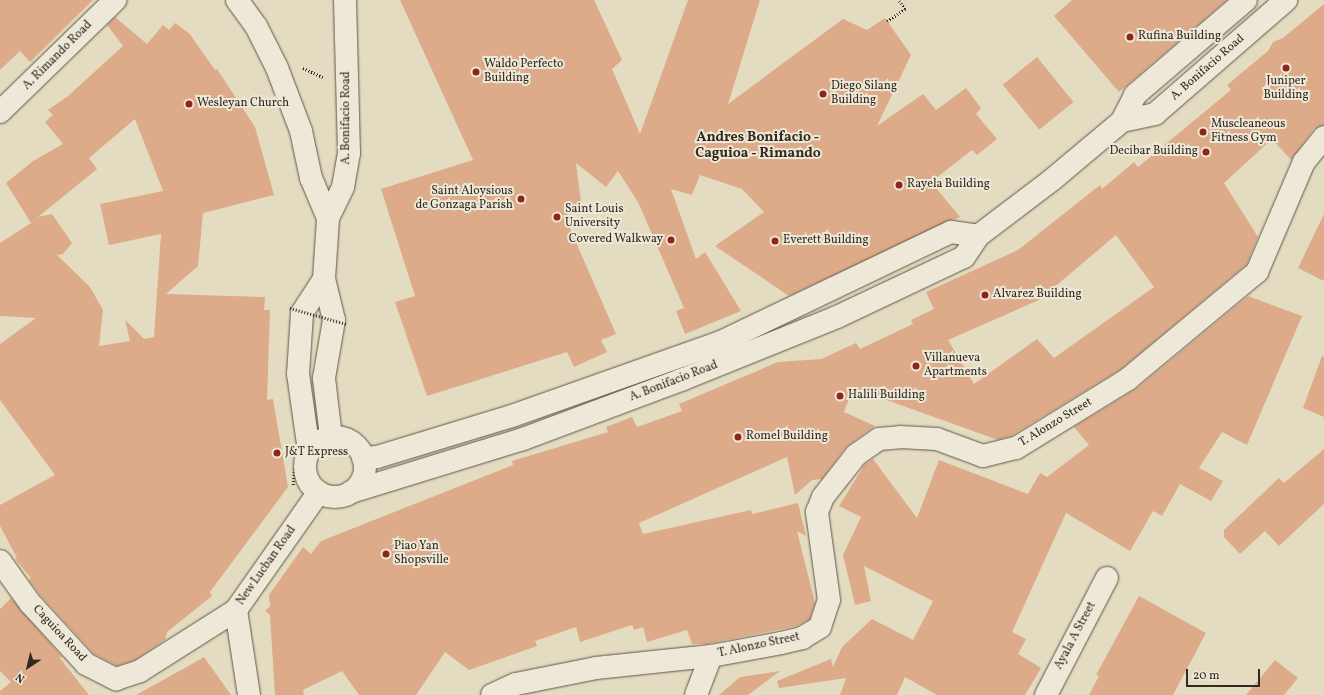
<!DOCTYPE html>
<style>
body{margin:0}
#map{position:relative;width:1324px;height:695px;overflow:hidden;background:#e4dcc1;font-family:Vollkorn,serif}
div>[style]{position:absolute}
[style*='--x']{left:calc(var(--x)*1px);top:calc(var(--y)*1px);width:calc(var(--w)*1px);rotate:calc(var(--a)*1deg)}
.building>*{inset:0;background:#ddab8a;transform-origin:0 0}
.path>*{height:2.5px;margin-top:-1.25px;transform-origin:0;background:repeating-linear-gradient(90deg,#32291f 0 1px,transparent 0 3px)}
.roads{filter:drop-shadow(0 0 1px #5e5648) drop-shadow(0 0 1px #5e5648)}
.street>*{height:22px;margin:-11px;padding:0 11px;transform-origin:11px;border-radius:11px;background:#ede8d7}
.secondary>*{height:22px;margin:-11px;padding:0 11px;transform-origin:11px;border-radius:11px;background:#ede8d7}
.secondary>.ring{margin:-11px;padding:0;box-sizing:content-box;background:none;border:22px solid #ede8d7;border-radius:50%}
.path-bridge>*{height:2.5px;margin-top:-1.25px;transform-origin:0;background:repeating-linear-gradient(90deg,#32291f 0 1px,transparent 0 3px)}
.dots>*{width:11px;height:11px;translate:-50% -50%;box-sizing:border-box;border:2px solid #ede8d7;border-radius:50%}
span{translate:-50% -50%;white-space:nowrap;text-align:center;line-height:1.15;-webkit-text-stroke:4px #ede8d7;paint-order:stroke}
.poi-label{font-size:12px;color:#32291f}
.left{translate:0 -50%;text-align:left}
.right{translate:-100% -50%;text-align:right}
.street-label{font-size:12px;color:#32291f}
.quarter-label{font-size:14px;color:#32291f;font-weight:700}
.north{position:absolute;left:8px;top:647px;width:40px;height:40px;-webkit-text-stroke:3px #ede8d7;paint-order:stroke;rotate:215deg;font-size:11px;font-weight:700;line-height:16px;text-align:center;color:#32291f}
.north::after{content:'';display:block;margin:auto;width:14px;height:18px;background:#32291f;clip-path:polygon(50% 0,100% 100%,50% 72%,0 100%)}
.scale{position:absolute;left:1186px;top:669px;width:74px;height:18px;box-sizing:border-box;border:2px solid #32291f;border-top:0;padding-left:5px;font-size:12px;line-height:14px;white-space:nowrap;color:#32291f;-webkit-text-stroke:3px #ede8d7;paint-order:stroke}
</style>
<div id="map">
<div class="building">
<i style="clip-path:polygon(0 0,93px 0,30px 62px,20px 51px,0 70px)"></i>
<i style="clip-path:polygon(400px 0,594px 0,622px 60px,612px 69px,640px 134px,688px 0,760px 0,728px 104px,843px 19px,867px 30px,885px 18px,911px 55px,877px 126px,923px 94px,936px 110px,966px 88px,981px 108px,976px 114px,997px 139px,977px 155px,972px 150px,931px 182px,960px 217px,789px 296px,715px 246px,764px 212px,742px 189px,700px 175px,692px 195px,671px 189px,696px 259px,705px 252px,741px 311px,685px 334px,676px 311px,684px 308px,638px 202px,618px 171px,606px 187px,576px 163px,582px 209px,565px 217px,616px 334px,601px 340px,607px 352px,574px 367px,567px 352px,427px 396px,395px 302px,415px 296px,381px 189px,473px 160px)"></i>
<i style="clip-path:polygon(1072px 0,1227px 0,1119px 92px,1054px 16px)"></i>
<i style="clip-path:polygon(evenodd,1324px 4px,1324px 125px,1314px 129px,1291px 160px,1272px 139px,1224px 183px,1258px 237px,1247px 264px,1121px 369px,1011px 436px,998px 440px,853px 388px,844px 412px,875px 426px,846px 447px,822px 479px,812px 480px,795px 495px,787px 457px,639px 523px,643px 534px,751px 510px,752px 514px,798px 503px,806px 536px,797px 531px,815px 603px,810px 619px,797px 626px,707px 644px,692px 644px,687px 630px,647px 642px,643px 627px,634px 630px,632px 625px,580px 642px,576px 627px,535px 641px,537px 646px,469px 670px,445px 652px,416px 695px,359px 695px,342px 671px,303px 690px,304px 695px,275px 695px,270px 615px,265px 611px,270px 606px,269px 595px,303px 547px,311px 554px,321px 541px,513px 465px,512px 461px,608px 432px,606px 427px,632px 417px,637px 427px,682px 411px,679px 404px,778px 362px,821px 359px,856px 343px,860px 349px,913px 324px,911px 320px,934px 309px,926px 292px,1018px 250px,1100px 185px,1102px 189px,1134px 162px,1138px 167px,1231px 90px,1227px 85px,1268px 51px,1273px 42px,1283px 38px,1324px 4px,1116px 235px,1154px 287px,1054px 358px,1037px 339px,974px 384px,948px 340px,1039px 300px,1116px 235px)"></i>
<i style="clip-path:polygon(evenodd,115px 17px,147px 44px,163px 25px,169px 30px,175px 23px,189px 33px,215px 70px,217px 69px,255px 127px,274px 195px,203px 213px,198px 266px,166px 294px,265px 297px,264px 310px,270px 310px,267px 400px,273px 399px,288px 487px,210px 592px,212px 596px,167px 632px,165px 640px,135px 660px,117px 666px,94px 654px,40px 595px,29px 580px,31px 578px,15px 559px,17px 558px,0 526px,0 505px,55px 475px,0 400px,0 344px,36px 318px,0 316px,0 243px,31px 223px,6px 183px,33px 161px,63px 144px,45px 122px,53px 115px,48px 110px,68px 96px,123px 46px,107px 25px,115px 17px,135px 119px,163px 191px,100px 204px,109px 245px,161px 234px,154px 337px,144px 339px,125px 320px,130px 341px,99px 346px,103px 310px,90px 287px,57px 255px,63px 254px,72px 243px,52px 214px,38px 217px,97px 169px,89px 158px,135px 119px)"></i>
<i style="left:1037px;top:57px;width:58px;height:44px;rotate:51deg"></i>
<i style="clip-path:polygon(1324px 214px,1324px 281px,1298px 268px)"></i>
<i style="clip-path:polygon(1248px 296px,1302px 316px,1247px 445px,1222px 432px,1199px 468px,1223px 481px,1211px 501px,1180px 484px,1162px 516px,1153px 511px,1130px 551px,1066px 513px,1012px 632px,1026px 639px,1018px 654px,1041px 668px,1025px 695px,937px 695px,905px 677px,897px 695px,840px 695px,846px 678px,779px 688px,777px 681px,831px 659px,833px 667px,842px 647px,872px 619px,913px 640px,933px 601px,864px 566px,871px 601px,855px 605px,843px 555px,861px 517px,839px 506px,865px 464px,873px 459px,917px 518px,939px 460px,1028px 494px,1040px 473px,1047px 477px,1089px 445px,1074px 427px,1136px 389px)"></i>
<i style="clip-path:polygon(1322px 356px,1324px 357px,1324px 417px,1303px 408px)"></i>
<i style="clip-path:polygon(1324px 449px,1324px 504px,1279px 546px,1265px 531px,1240px 554px,1224px 537px,1224px 530px,1279px 478px,1284px 483px)"></i>
<i style="clip-path:polygon(1139px 596px,1206px 633px,1173px 695px,1089px 695px,1099px 676px,1096px 675px)"></i>
<i style="clip-path:polygon(11px 598px,63px 658px,59px 657px,89px 695px,0 695px,0 691px,11px 682px,0 671px,0 609px)"></i>
<i style="clip-path:polygon(204px 657px,231px 695px,136px 695px,192px 664px)"></i>
<i style="clip-path:polygon(1275px 660px,1298px 678px,1284px 695px,1246px 695px)"></i>
<i style="clip-path:polygon(780px 671px,748px 695px,719px 695px,740px 677px)"></i>
</div>
<div class="path">
<i style="--x:887;--y:21;--w:22;--a:-34"></i>
<i style="--x:905;--y:9;--w:11;--a:-128"></i>
<i style="--x:303;--y:68;--w:23;--a:25"></i>
<i style="--x:293;--y:485;--w:16;--a:-86"></i>
</div>
<div class="roads">
<div class="street">
<i style="--x:0;--y:561;--w:52;--a:54.5"></i>
<i style="--x:30;--y:603;--w:83;--a:47.4"></i>
<i style="--x:86;--y:664;--w:34;--a:27"></i>
<i style="--x:116;--y:679;--w:25;--a:-18"></i>
<i style="--x:140;--y:671;--w:114;--a:-32.4"></i>
<i style="--x:492;--y:695;--w:26;--a:-25"></i>
<i style="--x:516;--y:684;--w:82;--a:-11.3"></i>
<i style="--x:596;--y:668;--w:116;--a:-6"></i>
<i style="--x:711;--y:656;--w:71;--a:-10.5"></i>
<i style="--x:781;--y:643;--w:22;--a:-13"></i>
<i style="--x:802;--y:638;--w:21;--a:-31"></i>
<i style="--x:820;--y:627;--w:28;--a:-72"></i>
<i style="--x:829;--y:600;--w:89;--a:-97.8"></i>
<i style="--x:817;--y:512;--w:16;--a:-68"></i>
<i style="--x:823;--y:497;--w:53;--a:-51.8"></i>
<i style="--x:856;--y:455;--w:28;--a:-35"></i>
<i style="--x:879;--y:439;--w:21;--a:-5"></i>
<i style="--x:900;--y:437;--w:37;--a:3"></i>
<i style="--x:937;--y:439;--w:49;--a:20.3"></i>
<i style="--x:983;--y:456;--w:34;--a:-14"></i>
<i style="--x:1016;--y:448;--w:132;--a:-31.6"></i>
<i style="--x:1128;--y:379;--w:168;--a:-39.7"></i>
<i style="--x:1257;--y:272;--w:120;--a:-66.9"></i>
<i style="--x:1304;--y:162;--w:32;--a:-51"></i>
<i style="--x:696;--y:695;--w:42;--a:-69"></i>
<i style="--x:1046;--y:695;--w:132;--a:-62.5"></i>
</div>
<div class="secondary">
<i style="--x:237;--y:0;--w:32;--a:54"></i>
<i style="--x:256;--y:26;--w:47;--a:63.4"></i>
<i style="--x:277;--y:68;--w:67;--a:69.1"></i>
<i style="--x:301;--y:131;--w:48;--a:78"></i>
<i style="--x:311;--y:178;--w:43;--a:67"></i>
<i style="--x:0;--y:112;--w:161;--a:-44.2"></i>
<i style="--x:1122;--y:121;--w:34;--a:-12"></i>
<i style="--x:1155;--y:114;--w:174;--a:-41"></i>
<i style="--x:331;--y:437;--w:59;--a:-96.8"></i>
<i style="--x:324;--y:378;--w:59;--a:-80.2"></i>
<i style="--x:334;--y:320;--w:42;--a:-103.7"></i>
<i style="--x:324;--y:279;--w:61;--a:-86.2"></i>
<i style="--x:328;--y:218;--w:34;--a:-64"></i>
<i style="--x:343;--y:187;--w:35;--a:-80"></i>
<i style="--x:349;--y:153;--w:153;--a:-91.5"></i>
<i class="ring" style="left:305px;top:437px;width:38px;height:38px"></i>
<i style="--x:309;--y:451;--w:78;--a:-98.1"></i>
<i style="--x:298;--y:374;--w:61;--a:-86.2"></i>
<i style="--x:302;--y:313;--w:40;--a:-57.1"></i>
<i style="--x:363;--y:458;--w:14;--a:-4"></i>
<i style="--x:377;--y:457;--w:141;--a:-16.9"></i>
<i style="--x:512;--y:416;--w:222;--a:-19.5"></i>
<i style="--x:721;--y:342;--w:255;--a:-25.6"></i>
<i style="--x:951;--y:232;--w:27;--a:8"></i>
<i style="--x:351;--y:492;--w:180;--a:-17.1"></i>
<i style="--x:523;--y:439;--w:169;--a:-20.5"></i>
<i style="--x:681;--y:380;--w:168;--a:-22"></i>
<i style="--x:837;--y:317;--w:140;--a:-25.3"></i>
<i style="--x:964;--y:257;--w:25;--a:-56"></i>
<i style="--x:978;--y:236;--w:94;--a:-37.2"></i>
<i style="--x:1053;--y:179;--w:90;--a:-40"></i>
<i style="--x:1122;--y:121;--w:29;--a:-63"></i>
<i style="--x:1135;--y:95;--w:146;--a:-40.6"></i>
<i style="--x:249;--y:695;--w:86;--a:-98.7"></i>
<i style="--x:236;--y:610;--w:144;--a:-54.9"></i>
</div>
</div>
<div class="path-bridge">
<i style="--x:290;--y:308;--w:59;--a:15.7"></i>
</div>
<div class="dots">
<i style="left:1130px;top:37px;background:#8f2418"></i>
<i style="left:1286px;top:68px;background:#8f2418"></i>
<i style="left:476px;top:72px;background:#8f2418"></i>
<i style="left:823px;top:94px;background:#8f2418"></i>
<i style="left:189px;top:104px;background:#8f2418"></i>
<i style="left:1203px;top:132px;background:#8f2418"></i>
<i style="left:1206px;top:152px;background:#8f2418"></i>
<i style="left:899px;top:185px;background:#8f2418"></i>
<i style="left:521px;top:199px;background:#8f2418"></i>
<i style="left:557px;top:217px;background:#8f2418"></i>
<i style="left:671px;top:240px;background:#8f2418"></i>
<i style="left:775px;top:241px;background:#8f2418"></i>
<i style="left:985px;top:295px;background:#8f2418"></i>
<i style="left:916px;top:366px;background:#8f2418"></i>
<i style="left:840px;top:396px;background:#8f2418"></i>
<i style="left:738px;top:437px;background:#8f2418"></i>
<i style="left:277px;top:453px;background:#8f2418"></i>
<i style="left:386px;top:554px;background:#8f2418"></i>
</div>
<div class="poi-label">
<span class="left" style="left:1138px;top:37px">Rufina Building</span>
<span class="left" style="left:484px;top:72px">Waldo Perfecto<br>Building</span>
<span style="left:1286px;top:89px">Juniper<br>Building</span>
<span class="left" style="left:831px;top:94px">Diego Silang<br>Building</span>
<span class="left" style="left:197px;top:104px">Wesleyan Church</span>
<span class="left" style="left:1211px;top:132px">Muscleaneous<br>Fitness Gym</span>
<span class="right" style="left:1198px;top:152px">Decibar Building</span>
<span class="left" style="left:907px;top:185px">Rayela Building</span>
<span class="right" style="left:513px;top:199px">Saint Aloysious<br>de Gonzaga Parish</span>
<span class="left" style="left:565px;top:217px">Saint Louis<br>University</span>
<span class="right" style="left:663px;top:240px">Covered Walkway</span>
<span class="left" style="left:783px;top:241px">Everett Building</span>
<span class="left" style="left:993px;top:295px">Alvarez Building</span>
<span class="left" style="left:924px;top:366px">Villanueva<br>Apartments</span>
<span class="left" style="left:848px;top:396px">Halili Building</span>
<span class="left" style="left:746px;top:437px">Romel Building</span>
<span class="left" style="left:285px;top:453px">J&amp;T Express</span>
<span class="left" style="left:394px;top:554px">Piao Yan<br>Shopsville</span>
</div>
<div class="street-label">
<span style="left:58px;top:56px;rotate:-45deg">A. Rimando Road</span>
<span style="left:1208px;top:68px;rotate:-41deg">A. Bonifacio Road</span>
<span style="left:347px;top:118px;rotate:-90deg">A. Bonifacio Road</span>
<span style="left:674px;top:382px;rotate:-21deg">A. Bonifacio Road</span>
<span style="left:1056px;top:423px;rotate:-31deg">T. Alonzo Street</span>
<span style="left:267px;top:566px;rotate:-55deg">New Lucban Road</span>
<span style="left:59px;top:634px;rotate:47deg">Caguioa Road</span>
<span style="left:1076px;top:636px;rotate:-62deg">Ayala A Street</span>
<span style="left:759px;top:646px;rotate:-12deg">T. Alonzo Street</span>
</div>
<div class="quarter-label">
<span style="left:758px;top:146px">Andres Bonifacio -<br>Caguioa - Rimando</span>
</div>
<div class="north">N</div>
<div class="scale">20 m</div>
</div>
